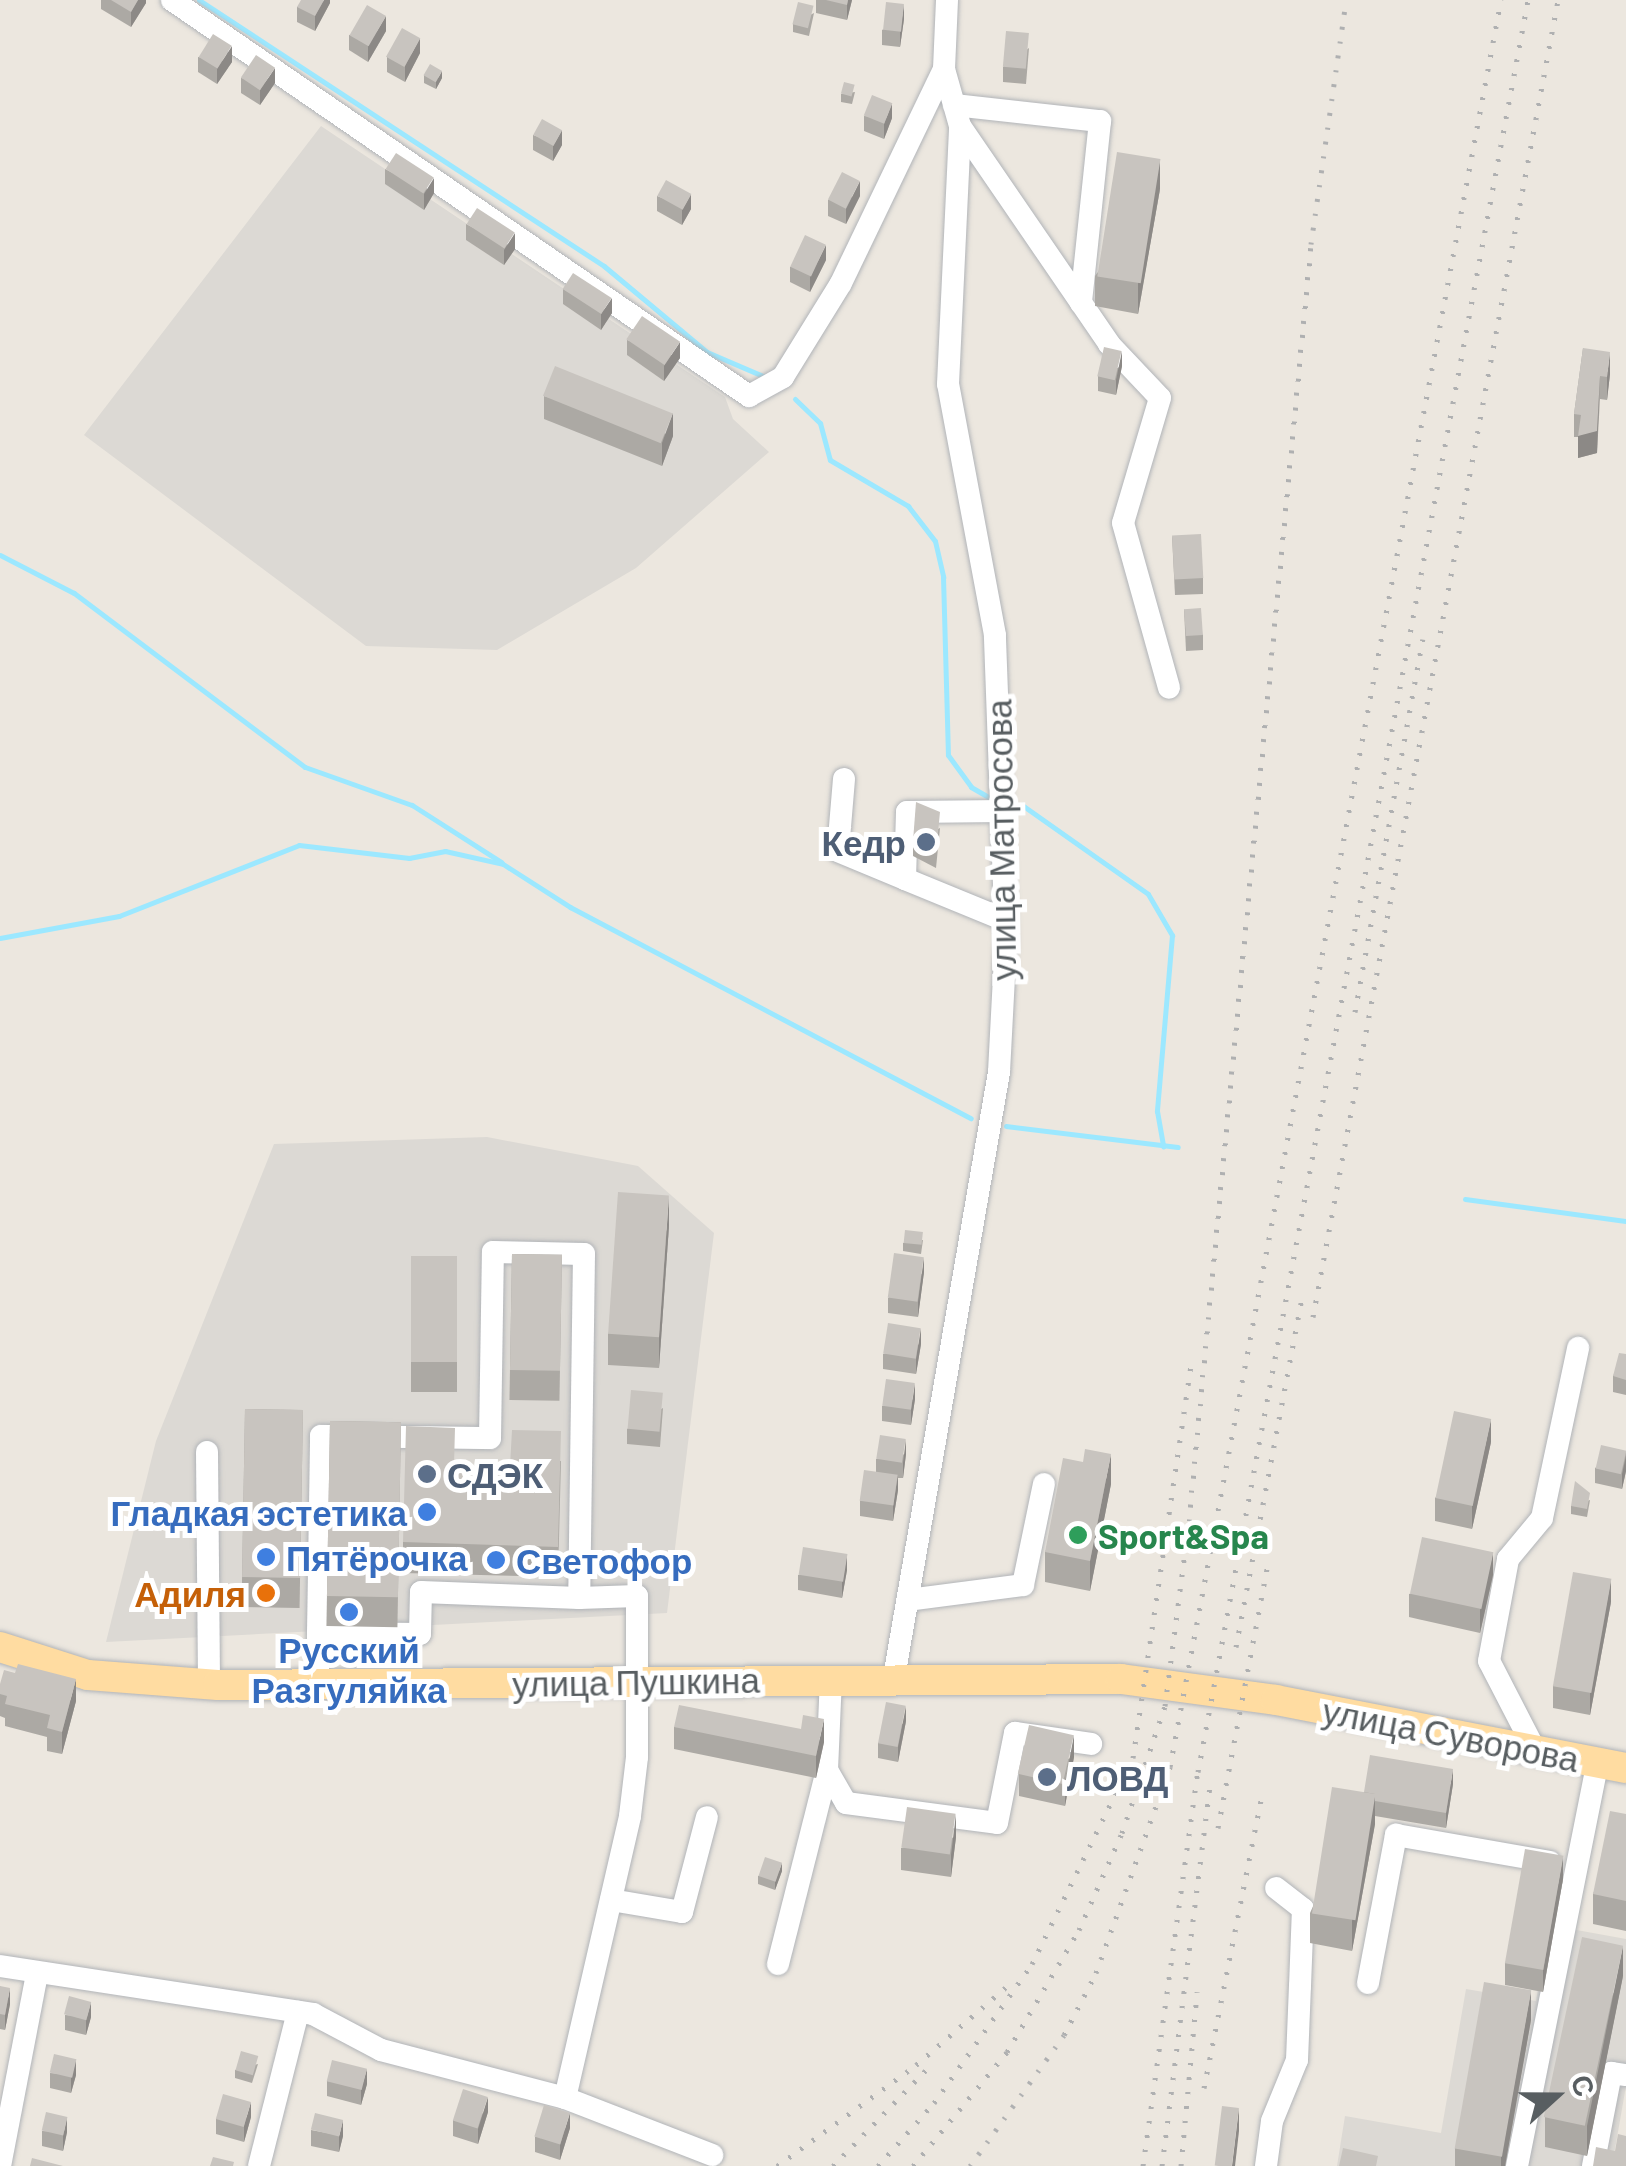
<!DOCTYPE html>
<meta charset="utf-8">
<style>
body{margin:0}
#map{position:relative;width:1626px;height:2166px;overflow:hidden;background:#ece7df;font-family:Barlow,sans-serif}
div>[style]{position:absolute}
[style*='--x']{left:calc(var(--x)*1px);top:calc(var(--y)*1px);width:calc(var(--w)*1px);rotate:calc(var(--a)*1deg)}
.industrial>*{inset:0;background:#dcd9d4}
.stream>*{height:5px;margin:-2.5px;padding:0 2.5px;transform-origin:2.5px;border-radius:2.5px;background:#9ce8ff}
.roads{filter:drop-shadow(0 0 2px #b1b4b8) drop-shadow(0 0 2px #b1b4b8)}
.minor>*{height:22px;margin:-11px;padding:0 11px;transform-origin:11px;border-radius:11px;background:#fff}
.major>*{height:30px;margin:-15px;padding:0 15px;transform-origin:15px;border-radius:15px;background:#ffdca1}
.rail>*{height:5px;margin-top:-2.5px;transform-origin:0;background:repeating-linear-gradient(90deg,#afb0b1 0 2.5px,transparent 0 14.5px)}
.wall>*{inset:0;background:#aca9a4;transform-origin:0 0}
.shaded-wall>*{inset:0;background:#8c8986}
.building>*{inset:0;background:#c8c4bf;transform-origin:0 0}
.dots>*{width:28px;height:28px;translate:-50% -50%;box-sizing:border-box;border:5px solid #fff;border-radius:50%}
span{translate:-50% -50%;white-space:nowrap;text-align:center;line-height:1.15;-webkit-text-stroke:10px #fff;paint-order:stroke}
.street-label{font-size:35px;color:#585e61}
.service-label{font-size:35px;color:#4e5e75;font-weight:700}
.right{translate:-100% -50%;text-align:right}
.left{translate:0 -50%;text-align:left}
.shop-label{font-size:35px;color:#366cbe;font-weight:700}
.leisure-label{font-size:35px;color:#27864d;font-weight:700}
.food-label{font-size:35px;color:#c56008;font-weight:700}
.north{position:absolute;left:1506px;top:2046px;width:100px;height:100px;-webkit-text-stroke:8px #fff;paint-order:stroke;rotate:69deg;font-size:28px;font-weight:700;line-height:40px;text-align:center;color:#585e61}
.north::after{content:'';display:block;margin:auto;width:35px;height:45px;background:#585e61;clip-path:polygon(50% 0,100% 100%,50% 72%,0 100%)}
</style>
<div id="map">
<div class="industrial">
<i style="clip-path:polygon(321px 126px,725px 397px,733px 419px,769px 452px,636px 568px,497px 650px,366px 646px,84px 435px)"></i>
<i style="clip-path:polygon(487px 1137px,638px 1166px,714px 1233px,667px 1613px,106px 1642px,156px 1441px,274px 1144px)"></i>
<i style="clip-path:polygon(1549px 1925px,1626px 1939px,1626px 2086px,1612px 2166px,1337px 2166px,1345px 2116px,1441px 2133px,1466px 1989px,1536px 2001px)"></i>
</div>
<div class="stream">
<i style="--x:199;--y:0;--w:485;--a:33.3"></i>
<i style="--x:604;--y:266;--w:134;--a:39.9"></i>
<i style="--x:707;--y:352;--w:63;--a:23.3"></i>
<i style="--x:795;--y:399;--w:35;--a:44"></i>
<i style="--x:820;--y:423;--w:38;--a:75"></i>
<i style="--x:830;--y:460;--w:91;--a:30.5"></i>
<i style="--x:908;--y:506;--w:44;--a:52.4"></i>
<i style="--x:935;--y:541;--w:37;--a:77"></i>
<i style="--x:943;--y:577;--w:178;--a:88.4"></i>
<i style="--x:948;--y:755;--w:39;--a:54"></i>
<i style="--x:971;--y:787;--w:20;--a:30"></i>
<i style="--x:0;--y:555;--w:83;--a:27.2"></i>
<i style="--x:74;--y:593;--w:289;--a:37"></i>
<i style="--x:305;--y:767;--w:114;--a:19.6"></i>
<i style="--x:412;--y:805;--w:106;--a:32.6"></i>
<i style="--x:1022;--y:805;--w:154;--a:35.2"></i>
<i style="--x:1148;--y:894;--w:48;--a:59.7"></i>
<i style="--x:1172;--y:935;--w:177;--a:94.9"></i>
<i style="--x:1157;--y:1111;--w:36;--a:80"></i>
<i style="--x:0;--y:938;--w:121;--a:-10.5"></i>
<i style="--x:119;--y:916;--w:193;--a:-21.5"></i>
<i style="--x:299;--y:845;--w:111;--a:6.7"></i>
<i style="--x:409;--y:858;--w:37;--a:-11"></i>
<i style="--x:445;--y:851;--w:59;--a:12.6"></i>
<i style="--x:503;--y:864;--w:80;--a:32.7"></i>
<i style="--x:570;--y:907;--w:453;--a:27.8"></i>
<i style="--x:1006;--y:1126;--w:173;--a:7"></i>
<i style="--x:1465;--y:1199;--w:162;--a:7.8"></i>
</div>
<div class="roads">
<div class="minor">
<i style="--x:172;--y:0;--w:700;--a:34.46"></i>
<i style="--x:749;--y:396;--w:39;--a:-29"></i>
<i style="--x:783;--y:377;--w:110;--a:-58.3"></i>
<i style="--x:841;--y:283;--w:237;--a:-64.3"></i>
<i style="--x:954;--y:105;--w:147;--a:6.3"></i>
<i style="--x:1100;--y:121;--w:183;--a:96"></i>
<i style="--x:960;--y:126;--w:264;--a:55.6"></i>
<i style="--x:1109;--y:344;--w:74;--a:46.6"></i>
<i style="--x:1160;--y:398;--w:130;--a:106.5"></i>
<i style="--x:1123;--y:523;--w:171;--a:74.4"></i>
<i style="--x:844;--y:779;--w:72;--a:94.8"></i>
<i style="--x:838;--y:851;--w:73;--a:22.7"></i>
<i style="--x:1004;--y:811;--w:97;--a:179.4"></i>
<i style="--x:907;--y:812;--w:67;--a:91.7"></i>
<i style="--x:905;--y:879;--w:108;--a:22.3"></i>
<i style="--x:207;--y:1452;--w:233;--a:89.5"></i>
<i style="--x:908;--y:1600;--w:116;--a:-7.4"></i>
<i style="--x:1023;--y:1585;--w:103;--a:-78.3"></i>
<i style="--x:894;--y:1677;--w:614;--a:-80.15"></i>
<i style="--x:999;--y:1072;--w:133;--a:-87"></i>
<i style="--x:1006;--y:939;--w:304;--a:-92.1"></i>
<i style="--x:995;--y:635;--w:255;--a:-100.6"></i>
<i style="--x:948;--y:384;--w:258;--a:-87.3"></i>
<i style="--x:960;--y:126;--w:59;--a:-105.7"></i>
<i style="--x:944;--y:69;--w:69;--a:-87.5"></i>
<i style="--x:831;--y:1678;--w:92;--a:92.5"></i>
<i style="--x:827;--y:1770;--w:38;--a:60"></i>
<i style="--x:846;--y:1803;--w:152;--a:7.5"></i>
<i style="--x:997;--y:1823;--w:92;--a:-78.7"></i>
<i style="--x:1015;--y:1733;--w:77;--a:8.2"></i>
<i style="--x:318;--y:1684;--w:51;--a:-90"></i>
<i style="--x:1535;--y:1750;--w:100;--a:-117.3"></i>
<i style="--x:1489;--y:1661;--w:104;--a:-79.4"></i>
<i style="--x:1508;--y:1559;--w:53;--a:-50.3"></i>
<i style="--x:1542;--y:1518;--w:174;--a:-78"></i>
<i style="--x:611;--y:1900;--w:72;--a:9.6"></i>
<i style="--x:682;--y:1912;--w:98;--a:-75.3"></i>
<i style="--x:778;--y:1964;--w:200;--a:-75.8"></i>
<i style="--x:0;--y:1966;--w:317;--a:8.7"></i>
<i style="--x:313;--y:2014;--w:77;--a:27.9"></i>
<i style="--x:381;--y:2050;--w:190;--a:14.6"></i>
<i style="--x:565;--y:2098;--w:158;--a:21.2"></i>
<i style="--x:1368;--y:1983;--w:151;--a:-79.3"></i>
<i style="--x:1396;--y:1835;--w:156;--a:9.9"></i>
<i style="--x:565;--y:2098;--w:289;--a:-77"></i>
<i style="--x:630;--y:1816;--w:59;--a:-83.2"></i>
<i style="--x:637;--y:1757;--w:161;--a:-90"></i>
<i style="--x:637;--y:1596;--w:58;--a:178"></i>
<i style="--x:579;--y:1598;--w:158;--a:-177.8"></i>
<i style="--x:421;--y:1592;--w:42;--a:91.4"></i>
<i style="--x:420;--y:1634;--w:102;--a:-179.4"></i>
<i style="--x:318;--y:1633;--w:197;--a:-89.1"></i>
<i style="--x:321;--y:1436;--w:169;--a:0.7"></i>
<i style="--x:490;--y:1438;--w:186;--a:-89.1"></i>
<i style="--x:493;--y:1252;--w:91;--a:1.3"></i>
<i style="--x:584;--y:1254;--w:344;--a:90.8"></i>
<i style="--x:0;--y:2166;--w:197;--a:-79.1"></i>
<i style="--x:259;--y:2166;--w:159;--a:-75.8"></i>
<i style="--x:1266;--y:2166;--w:45;--a:-82.4"></i>
<i style="--x:1272;--y:2121;--w:66;--a:-67.7"></i>
<i style="--x:1297;--y:2060;--w:74;--a:-87.7"></i>
<i style="--x:1300;--y:1986;--w:77;--a:-87.8"></i>
<i style="--x:1303;--y:1909;--w:34;--a:-142"></i>
<i style="--x:1517;--y:2166;--w:412;--a:-78.7"></i>
<i style="--x:1593;--y:2166;--w:95;--a:-79"></i>
<i style="--x:1611;--y:2073;--w:15;--a:8"></i>
</div>
<div class="major">
<i style="--x:0;--y:1647;--w:92;--a:17.7"></i>
<i style="--x:88;--y:1675;--w:130;--a:4.4"></i>
<i style="--x:218;--y:1685;--w:903;--a:-0.38"></i>
<i style="--x:1121;--y:1679;--w:156;--a:7.7"></i>
<i style="--x:1276;--y:1700;--w:357;--a:11"></i>
</div>
</div>
<div class="rail">
<i style="--x:1355;--y:1012;--w:379;--a:-79.7"></i>
<i style="--x:1313;--y:1317;--w:1340;--a:-79.46"></i>
<i style="--x:1236;--y:1647;--w:360;--a:-79.3"></i>
<i style="--x:1218;--y:1828;--w:265;--a:-79.3"></i>
<i style="--x:1204;--y:2088;--w:294;--a:-78.8"></i>
<i style="--x:777;--y:2166;--w:172;--a:-36"></i>
<i style="--x:916;--y:2065;--w:119;--a:-40.9"></i>
<i style="--x:833;--y:2166;--w:135;--a:-45.9"></i>
<i style="--x:878;--y:2166;--w:84;--a:-48.4"></i>
<i style="--x:934;--y:2103;--w:170;--a:-54.8"></i>
<i style="--x:1032;--y:1964;--w:229;--a:-63.9"></i>
<i style="--x:1133;--y:1758;--w:405;--a:-81.6"></i>
<i style="--x:913;--y:2166;--w:148;--a:-50.5"></i>
<i style="--x:1007;--y:2052;--w:142;--a:-59.5"></i>
<i style="--x:1079;--y:1930;--w:106;--a:-66.1"></i>
<i style="--x:1122;--y:1833;--w:134;--a:-71.3"></i>
<i style="--x:1165;--y:1706;--w:187;--a:-82.6"></i>
<i style="--x:1189;--y:1521;--w:1283;--a:-84.54"></i>
<i style="--x:1311;--y:244;--w:246;--a:-81.8"></i>
<i style="--x:970;--y:2166;--w:161;--a:-54.3"></i>
<i style="--x:1064;--y:2035;--w:70;--a:-62.7"></i>
<i style="--x:1096;--y:1973;--w:219;--a:-70.2"></i>
<i style="--x:1170;--y:1767;--w:1798;--a:-79.39"></i>
<i style="--x:1143;--y:2166;--w:398;--a:-82.1"></i>
<i style="--x:1198;--y:1772;--w:1802;--a:-79.45"></i>
<i style="--x:1162;--y:2166;--w:385;--a:-82.8"></i>
<i style="--x:1181;--y:2166;--w:175;--a:-84.7"></i>
</div>
<div class="wall">
<i style="clip-path:polygon(101px 0,146px 0,146px 3px,131px 27px,101px 9px)"></i>
<i style="clip-path:polygon(330px 0,330px 3px,315px 31px,297px 22px,297px 7px)"></i>
<i style="clip-path:polygon(816px 0,852px 0,847px 20px,816px 13px)"></i>
<i style="clip-path:polygon(814px 13px,809px 36px,793px 32px,793px 24px)"></i>
<i style="clip-path:polygon(904px 19px,900px 47px,882px 45px,882px 30px)"></i>
<i style="clip-path:polygon(386px 31px,368px 62px,349px 50px,349px 35px)"></i>
<i style="clip-path:polygon(1029px 48px,1026px 84px,1003px 82px,1003px 67px)"></i>
<i style="clip-path:polygon(420px 53px,405px 82px,387px 72px,387px 57px)"></i>
<i style="clip-path:polygon(198px 57px,232px 62px,217px 84px,198px 72px)"></i>
<i style="clip-path:polygon(424px 75px,442px 78px,436px 89px,424px 83px)"></i>
<i style="clip-path:polygon(241px 78px,275px 83px,260px 105px,241px 93px)"></i>
<i style="clip-path:polygon(855px 92px,852px 104px,841px 102px,841px 94px)"></i>
<i style="clip-path:polygon(864px 116px,892px 118px,884px 139px,864px 131px)"></i>
<i style="clip-path:polygon(533px 135px,562px 145px,553px 161px,533px 150px)"></i>
<i style="clip-path:polygon(385px 169px,434px 193px,424px 210px,385px 184px)"></i>
<i style="clip-path:polygon(1160px 189px,1138px 314px,1095px 306px,1095px 276px)"></i>
<i style="clip-path:polygon(657px 196px,691px 209px,682px 225px,657px 211px)"></i>
<i style="clip-path:polygon(860px 196px,846px 224px,828px 216px,828px 200px)"></i>
<i style="clip-path:polygon(466px 224px,515px 249px,504px 265px,466px 240px)"></i>
<i style="clip-path:polygon(826px 260px,810px 292px,790px 282px,790px 267px)"></i>
<i style="clip-path:polygon(563px 289px,612px 313px,601px 330px,563px 304px)"></i>
<i style="clip-path:polygon(627px 340px,680px 358px,664px 381px,627px 355px)"></i>
<i style="clip-path:polygon(1583px 348px,1610px 374px,1607px 400px,1600px 399px,1597px 453px,1578px 458px,1578px 437px,1574px 437px,1574px 414px)"></i>
<i style="clip-path:polygon(1122px 366px,1116px 395px,1098px 391px,1098px 376px)"></i>
<i style="clip-path:polygon(544px 396px,673px 436px,662px 466px,544px 419px)"></i>
<i style="clip-path:polygon(1172px 536px,1203px 578px,1203px 594px,1175px 595px)"></i>
<i style="clip-path:polygon(1184px 609px,1203px 635px,1203px 650px,1186px 651px)"></i>
<i style="clip-path:polygon(940px 828px,936px 868px,913px 856px,913px 841px)"></i>
<i style="clip-path:polygon(669px 1226px,659px 1368px,608px 1365px,608px 1334px)"></i>
<i style="clip-path:polygon(923px 1240px,921px 1254px,903px 1251px,903px 1243px)"></i>
<i style="left:512px;top:1254px;width:50px;height:146px;rotate:1deg"></i>
<i style="left:411px;top:1256px;width:46px;height:136px"></i>
<i style="clip-path:polygon(924px 1272px,918px 1317px,888px 1313px,888px 1298px)"></i>
<i style="clip-path:polygon(921px 1344px,916px 1374px,883px 1369px,883px 1354px)"></i>
<i style="clip-path:polygon(1626px 1354px,1626px 1395px,1613px 1392px,1613px 1376px)"></i>
<i style="clip-path:polygon(915px 1399px,911px 1425px,882px 1421px,882px 1406px)"></i>
<i style="clip-path:polygon(663px 1408px,660px 1447px,627px 1444px,627px 1429px)"></i>
<i style="left:245px;top:1409px;width:58px;height:198px;rotate:1deg"></i>
<i style="left:330px;top:1421px;width:71px;height:205px;rotate:1deg"></i>
<i style="clip-path:polygon(1491px 1442px,1472px 1529px,1435px 1521px,1435px 1498px)"></i>
<i style="clip-path:polygon(1626px 1451px,1626px 1471px,1622px 1489px,1595px 1483px,1595px 1468px)"></i>
<i style="clip-path:polygon(906px 1454px,903px 1478px,898px 1478px,898px 1490px,893px 1521px,860px 1516px,860px 1501px,876px 1472px,876px 1459px)"></i>
<i style="clip-path:polygon(561px 1461px,558px 1577px,403px 1573px,403px 1542px,455px 1465px,510px 1466px)"></i>
<i style="clip-path:polygon(1083px 1462px,1111px 1484px,1090px 1591px,1045px 1582px,1045px 1552px)"></i>
<i style="clip-path:polygon(1590px 1500px,1587px 1517px,1571px 1514px,1571px 1506px)"></i>
<i style="clip-path:polygon(847px 1570px,842px 1598px,798px 1590px,798px 1575px)"></i>
<i style="clip-path:polygon(1493px 1575px,1480px 1633px,1409px 1617px,1409px 1594px)"></i>
<i style="clip-path:polygon(1611px 1602px,1590px 1715px,1553px 1708px,1553px 1686px)"></i>
<i style="clip-path:polygon(0 1684px,76px 1701px,62px 1754px,47px 1751px,47px 1737px,5px 1726px,5px 1718px,0 1716px)"></i>
<i style="clip-path:polygon(906px 1721px,898px 1762px,878px 1758px,878px 1743px)"></i>
<i style="clip-path:polygon(674px 1727px,801px 1729px,824px 1742px,816px 1778px,674px 1749px)"></i>
<i style="clip-path:polygon(1074px 1757px,1065px 1806px,1019px 1796px,1019px 1774px)"></i>
<i style="clip-path:polygon(1453px 1784px,1446px 1828px,1375px 1816px,1375px 1824px,1352px 1951px,1310px 1943px,1310px 1913px,1364px 1792px)"></i>
<i style="clip-path:polygon(1626px 1814px,1626px 1931px,1593px 1924px,1593px 1894px)"></i>
<i style="clip-path:polygon(956px 1837px,951px 1877px,901px 1870px,901px 1848px)"></i>
<i style="clip-path:polygon(782px 1871px,775px 1890px,758px 1884px,758px 1876px)"></i>
<i style="clip-path:polygon(1563px 1879px,1543px 1992px,1505px 1985px,1505px 1963px)"></i>
<i style="clip-path:polygon(1623px 1976px,1587px 2156px,1545px 2147px,1545px 2117px)"></i>
<i style="clip-path:polygon(0 1986px,10px 2004px,5px 2030px,0 2029px)"></i>
<i style="clip-path:polygon(65px 2015px,91px 2017px,86px 2035px,65px 2030px)"></i>
<i style="clip-path:polygon(1531px 2020px,1505px 2166px,1455px 2166px,1455px 2148px)"></i>
<i style="clip-path:polygon(258px 2064px,252px 2083px,235px 2078px,235px 2070px)"></i>
<i style="clip-path:polygon(50px 2073px,76px 2075px,71px 2093px,50px 2088px)"></i>
<i style="clip-path:polygon(327px 2081px,367px 2084px,361px 2105px,327px 2096px)"></i>
<i style="clip-path:polygon(488px 2112px,478px 2144px,453px 2136px,453px 2120px)"></i>
<i style="clip-path:polygon(251px 2117px,244px 2142px,216px 2134px,216px 2119px)"></i>
<i style="clip-path:polygon(570px 2128px,560px 2160px,535px 2152px,535px 2137px)"></i>
<i style="clip-path:polygon(311px 2130px,343px 2136px,339px 2152px,311px 2146px)"></i>
<i style="clip-path:polygon(42px 2131px,67px 2132px,63px 2151px,42px 2146px)"></i>
</div>
<div class="shaded-wall">
<i style="clip-path:polygon(138px 0,146px 0,146px 3px,131px 27px,131px 12px)"></i>
<i style="clip-path:polygon(324px 0,330px 0,330px 3px,315px 31px,315px 16px)"></i>
<i style="clip-path:polygon(848px 0,852px 0,847px 20px,847px 5px)"></i>
<i style="clip-path:polygon(904px 4px,904px 19px,900px 47px,900px 32px)"></i>
<i style="clip-path:polygon(386px 16px,386px 31px,368px 62px,368px 46px)"></i>
<i style="clip-path:polygon(420px 38px,420px 53px,405px 82px,405px 66px)"></i>
<i style="clip-path:polygon(232px 46px,232px 62px,217px 84px,217px 69px)"></i>
<i style="clip-path:polygon(275px 68px,275px 83px,260px 105px,260px 90px)"></i>
<i style="clip-path:polygon(442px 71px,442px 78px,436px 89px,436px 82px)"></i>
<i style="clip-path:polygon(892px 103px,892px 118px,884px 139px,884px 124px)"></i>
<i style="clip-path:polygon(562px 130px,562px 145px,553px 161px,553px 146px)"></i>
<i style="clip-path:polygon(1160px 159px,1160px 189px,1138px 314px,1138px 284px)"></i>
<i style="clip-path:polygon(434px 178px,434px 193px,424px 210px,424px 194px)"></i>
<i style="clip-path:polygon(860px 181px,860px 196px,846px 224px,846px 209px)"></i>
<i style="clip-path:polygon(691px 194px,691px 209px,682px 225px,682px 210px)"></i>
<i style="clip-path:polygon(515px 233px,515px 249px,504px 265px,504px 250px)"></i>
<i style="clip-path:polygon(826px 245px,826px 260px,810px 292px,810px 277px)"></i>
<i style="clip-path:polygon(612px 298px,612px 313px,601px 330px,601px 314px)"></i>
<i style="clip-path:polygon(680px 342px,680px 358px,664px 381px,664px 366px)"></i>
<i style="clip-path:polygon(1122px 351px,1122px 366px,1116px 395px,1116px 380px)"></i>
<i style="clip-path:polygon(1610px 352px,1610px 374px,1607px 400px,1607px 377px)"></i>
<i style="clip-path:polygon(1600px 376px,1597px 453px,1578px 458px,1578px 436px)"></i>
<i style="clip-path:polygon(673px 413px,673px 436px,662px 466px,662px 443px)"></i>
<i style="clip-path:polygon(669px 1196px,669px 1226px,659px 1368px,659px 1338px)"></i>
<i style="clip-path:polygon(924px 1257px,924px 1272px,918px 1317px,918px 1302px)"></i>
<i style="clip-path:polygon(921px 1328px,921px 1344px,916px 1374px,916px 1359px)"></i>
<i style="clip-path:polygon(915px 1383px,915px 1399px,911px 1425px,911px 1410px)"></i>
<i style="clip-path:polygon(1491px 1419px,1491px 1442px,1472px 1529px,1472px 1506px)"></i>
<i style="clip-path:polygon(906px 1439px,906px 1454px,903px 1478px,903px 1463px)"></i>
<i style="clip-path:polygon(1111px 1454px,1111px 1484px,1090px 1591px,1090px 1561px)"></i>
<i style="clip-path:polygon(1626px 1456px,1626px 1471px,1622px 1489px,1622px 1474px)"></i>
<i style="clip-path:polygon(898px 1475px,898px 1490px,893px 1521px,893px 1506px)"></i>
<i style="clip-path:polygon(1493px 1552px,1493px 1575px,1480px 1633px,1480px 1610px)"></i>
<i style="clip-path:polygon(847px 1554px,847px 1570px,842px 1598px,842px 1583px)"></i>
<i style="clip-path:polygon(1611px 1579px,1611px 1602px,1590px 1715px,1590px 1693px)"></i>
<i style="clip-path:polygon(76px 1679px,76px 1701px,62px 1754px,62px 1732px)"></i>
<i style="clip-path:polygon(906px 1706px,906px 1721px,898px 1762px,898px 1747px)"></i>
<i style="clip-path:polygon(824px 1719px,824px 1742px,816px 1778px,816px 1756px)"></i>
<i style="clip-path:polygon(1074px 1735px,1074px 1757px,1065px 1806px,1065px 1783px)"></i>
<i style="clip-path:polygon(1453px 1769px,1453px 1784px,1446px 1828px,1446px 1813px)"></i>
<i style="clip-path:polygon(1375px 1794px,1375px 1824px,1352px 1951px,1352px 1921px)"></i>
<i style="clip-path:polygon(956px 1814px,956px 1837px,951px 1877px,951px 1855px)"></i>
<i style="clip-path:polygon(1563px 1856px,1563px 1879px,1543px 1992px,1543px 1970px)"></i>
<i style="clip-path:polygon(782px 1863px,782px 1871px,775px 1890px,775px 1882px)"></i>
<i style="clip-path:polygon(1623px 1946px,1623px 1976px,1587px 2156px,1587px 2126px)"></i>
<i style="clip-path:polygon(10px 1988px,10px 2004px,5px 2030px,5px 2015px)"></i>
<i style="clip-path:polygon(1531px 1990px,1531px 2020px,1505px 2166px,1501px 2166px,1501px 2156px)"></i>
<i style="clip-path:polygon(91px 2002px,91px 2017px,86px 2035px,86px 2020px)"></i>
<i style="clip-path:polygon(76px 2059px,76px 2075px,71px 2093px,71px 2078px)"></i>
<i style="clip-path:polygon(367px 2069px,367px 2084px,361px 2105px,361px 2089px)"></i>
<i style="clip-path:polygon(488px 2097px,488px 2112px,478px 2144px,478px 2129px)"></i>
<i style="clip-path:polygon(251px 2102px,251px 2117px,244px 2142px,244px 2126px)"></i>
<i style="clip-path:polygon(1239px 2108px,1239px 2131px,1235px 2166px,1232px 2166px)"></i>
<i style="clip-path:polygon(570px 2113px,570px 2128px,560px 2160px,560px 2145px)"></i>
<i style="clip-path:polygon(67px 2117px,67px 2132px,63px 2151px,63px 2136px)"></i>
<i style="clip-path:polygon(343px 2120px,343px 2136px,339px 2152px,339px 2137px)"></i>
</div>
<div class="building">
<i style="clip-path:polygon(111px 0,138px 0,131px 12px)"></i>
<i style="clip-path:polygon(301px 0,324px 0,315px 16px,297px 7px)"></i>
<i style="clip-path:polygon(826px 0,848px 0,847px 5px)"></i>
<i style="left:798px;top:2px;width:16px;height:23px;rotate:14deg"></i>
<i style="left:886px;top:2px;width:18px;height:28px;rotate:6deg"></i>
<i style="left:367px;top:5px;width:22px;height:35px;rotate:30deg"></i>
<i style="left:402px;top:28px;width:21px;height:33px;rotate:29deg"></i>
<i style="left:1006px;top:31px;width:23px;height:36px;rotate:5deg"></i>
<i style="left:213px;top:34px;width:22px;height:27px;rotate:32deg"></i>
<i style="left:256px;top:55px;width:23px;height:27px;rotate:34deg"></i>
<i style="left:430px;top:64px;width:14px;height:13px;rotate:30deg"></i>
<i style="left:844px;top:82px;width:11px;height:12px;rotate:15deg"></i>
<i style="left:872px;top:95px;width:22px;height:22px;rotate:22deg"></i>
<i style="left:542px;top:119px;width:23px;height:18px;rotate:29deg"></i>
<i style="left:1117px;top:152px;width:44px;height:126px;rotate:9deg"></i>
<i style="left:396px;top:153px;width:45px;height:19px;rotate:33deg"></i>
<i style="left:842px;top:172px;width:20px;height:31px;rotate:27deg"></i>
<i style="left:666px;top:180px;width:29px;height:18px;rotate:29deg"></i>
<i style="left:477px;top:208px;width:45px;height:19px;rotate:33deg"></i>
<i style="left:805px;top:235px;width:23px;height:35px;rotate:25deg"></i>
<i style="left:573px;top:273px;width:46px;height:19px;rotate:33deg"></i>
<i style="left:642px;top:316px;width:46px;height:28px;rotate:34deg"></i>
<i style="left:1104px;top:347px;width:18px;height:30px;rotate:13deg"></i>
<i style="clip-path:polygon(1583px 348px,1610px 352px,1607px 377px,1600px 376px,1597px 431px,1578px 436px,1581px 415px,1574px 414px)"></i>
<i style="left:555px;top:366px;width:127px;height:32px;rotate:22deg"></i>
<i style="left:1201px;top:534px;width:44px;height:29px;rotate:87deg"></i>
<i style="left:1201px;top:608px;width:27px;height:17px;rotate:86deg"></i>
<i style="clip-path:polygon(916px 802px,940px 812px,936px 853px,913px 841px)"></i>
<i style="left:618px;top:1192px;width:51px;height:142px;rotate:4deg"></i>
<i style="left:905px;top:1230px;width:18px;height:13px;rotate:6deg"></i>
<i style="left:894px;top:1253px;width:30px;height:45px;rotate:8deg"></i>
<i style="left:512px;top:1254px;width:50px;height:116px;rotate:1deg"></i>
<i style="left:411px;top:1256px;width:46px;height:106px"></i>
<i style="left:888px;top:1323px;width:33px;height:31px;rotate:9deg"></i>
<i style="clip-path:polygon(1619px 1353px,1626px 1354px,1626px 1380px,1613px 1376px)"></i>
<i style="left:886px;top:1379px;width:29px;height:27px;rotate:8deg"></i>
<i style="left:631px;top:1390px;width:32px;height:39px;rotate:5deg"></i>
<i style="left:245px;top:1409px;width:58px;height:168px;rotate:1deg"></i>
<i style="left:1454px;top:1411px;width:38px;height:89px;rotate:12deg"></i>
<i style="left:330px;top:1421px;width:71px;height:175px;rotate:1deg"></i>
<i style="clip-path:polygon(406px 1426px,455px 1428px,454px 1465px,510px 1466px,512px 1430px,561px 1431px,558px 1547px,403px 1542px)"></i>
<i style="left:880px;top:1435px;width:26px;height:24px;rotate:9deg"></i>
<i style="left:1601px;top:1445px;width:26px;height:24px;rotate:13deg"></i>
<i style="clip-path:polygon(1085px 1449px,1111px 1454px,1090px 1561px,1045px 1552px,1063px 1458px,1083px 1462px)"></i>
<i style="left:864px;top:1470px;width:34px;height:31px;rotate:8deg"></i>
<i style="clip-path:polygon(1575px 1481px,1590px 1493px,1587px 1509px,1571px 1506px)"></i>
<i style="left:1422px;top:1537px;width:73px;height:58px;rotate:12deg"></i>
<i style="left:803px;top:1547px;width:45px;height:28px;rotate:9deg"></i>
<i style="left:1573px;top:1572px;width:39px;height:116px;rotate:10deg"></i>
<i style="clip-path:polygon(18px 1664px,76px 1679px,62px 1732px,47px 1728px,50px 1715px,5px 1704px,7px 1696px,0 1694px,0 1684px,4px 1670px,15px 1673px)"></i>
<i style="left:886px;top:1702px;width:20px;height:42px;rotate:11deg"></i>
<i style="clip-path:polygon(679px 1705px,801px 1729px,803px 1715px,824px 1719px,816px 1756px,674px 1727px)"></i>
<i style="left:1029px;top:1725px;width:46px;height:50px;rotate:13deg"></i>
<i style="clip-path:polygon(1370px 1755px,1453px 1769px,1446px 1813px,1375px 1801px,1375px 1794px,1364px 1792px)"></i>
<i style="left:1332px;top:1787px;width:44px;height:128px;rotate:9deg"></i>
<i style="left:907px;top:1807px;width:49px;height:41px;rotate:8deg"></i>
<i style="clip-path:polygon(1610px 1811px,1626px 1814px,1626px 1901px,1593px 1894px)"></i>
<i style="left:1525px;top:1849px;width:39px;height:116px;rotate:10deg"></i>
<i style="left:765px;top:1857px;width:18px;height:20px;rotate:19deg"></i>
<i style="left:1582px;top:1937px;width:42px;height:184px;rotate:12deg"></i>
<i style="left:1484px;top:1982px;width:48px;height:169px;rotate:10deg"></i>
<i style="clip-path:polygon(0 1986px,10px 1988px,5px 2015px,0 2014px)"></i>
<i style="left:69px;top:1996px;width:23px;height:19px;rotate:15deg"></i>
<i style="left:241px;top:2051px;width:18px;height:20px;rotate:16deg"></i>
<i style="left:54px;top:2054px;width:23px;height:19px;rotate:13deg"></i>
<i style="left:332px;top:2060px;width:36px;height:22px;rotate:14deg"></i>
<i style="left:463px;top:2089px;width:26px;height:33px;rotate:18deg"></i>
<i style="left:223px;top:2094px;width:29px;height:26px;rotate:16deg"></i>
<i style="left:544px;top:2105px;width:27px;height:33px;rotate:17deg"></i>
<i style="left:1222px;top:2106px;width:17px;height:60px;rotate:7deg"></i>
<i style="left:46px;top:2112px;width:22px;height:19px;rotate:13deg"></i>
<i style="left:315px;top:2113px;width:29px;height:17px;rotate:14deg"></i>
<i style="clip-path:polygon(1618px 2134px,1626px 2136px,1626px 2166px,1593px 2166px,1596px 2147px,1615px 2151px)"></i>
<i style="clip-path:polygon(1343px 2148px,1378px 2156px,1376px 2166px,1339px 2166px)"></i>
<i style="clip-path:polygon(213px 2157px,234px 2162px,233px 2166px,210px 2166px)"></i>
<i style="clip-path:polygon(32px 2158px,63px 2166px,30px 2166px)"></i>
</div>
<div class="dots">
<i style="left:926px;top:842px;background:#5c6f8a"></i>
<i style="left:427px;top:1474px;background:#5c6f8a"></i>
<i style="left:427px;top:1512px;background:#3f7fe0"></i>
<i style="left:1078px;top:1535px;background:#2e9e5b"></i>
<i style="left:266px;top:1557px;background:#3f7fe0"></i>
<i style="left:496px;top:1560px;background:#3f7fe0"></i>
<i style="left:266px;top:1593px;background:#e8710a"></i>
<i style="left:349px;top:1612px;background:#3f7fe0"></i>
<i style="left:1047px;top:1777px;background:#5c6f8a"></i>
</div>
<div class="street-label">
<span style="left:1000px;top:840px;rotate:-91deg">улица Матросова</span>
<span style="left:636px;top:1681px;rotate:-1deg">улица Пушкина</span>
<span style="left:1451px;top:1734px;rotate:11deg">улица Суворова</span>
</div>
<div class="service-label">
<span class="right" style="left:906px;top:842px">Кедр</span>
<span class="left" style="left:447px;top:1474px">СДЭК</span>
<span class="left" style="left:1067px;top:1777px">ЛОВД</span>
</div>
<div class="shop-label">
<span class="right" style="left:407px;top:1512px">Гладкая эстетика</span>
<span class="left" style="left:286px;top:1557px">Пятёрочка</span>
<span class="left" style="left:516px;top:1560px">Светофор</span>
<span style="left:349px;top:1669px">Русский<br>Разгуляйка</span>
</div>
<div class="leisure-label">
<span class="left" style="left:1098px;top:1535px">Sport&amp;Spa</span>
</div>
<div class="food-label">
<span class="right" style="left:246px;top:1593px">Адиля</span>
</div>
<div class="north">С</div>
</div>
